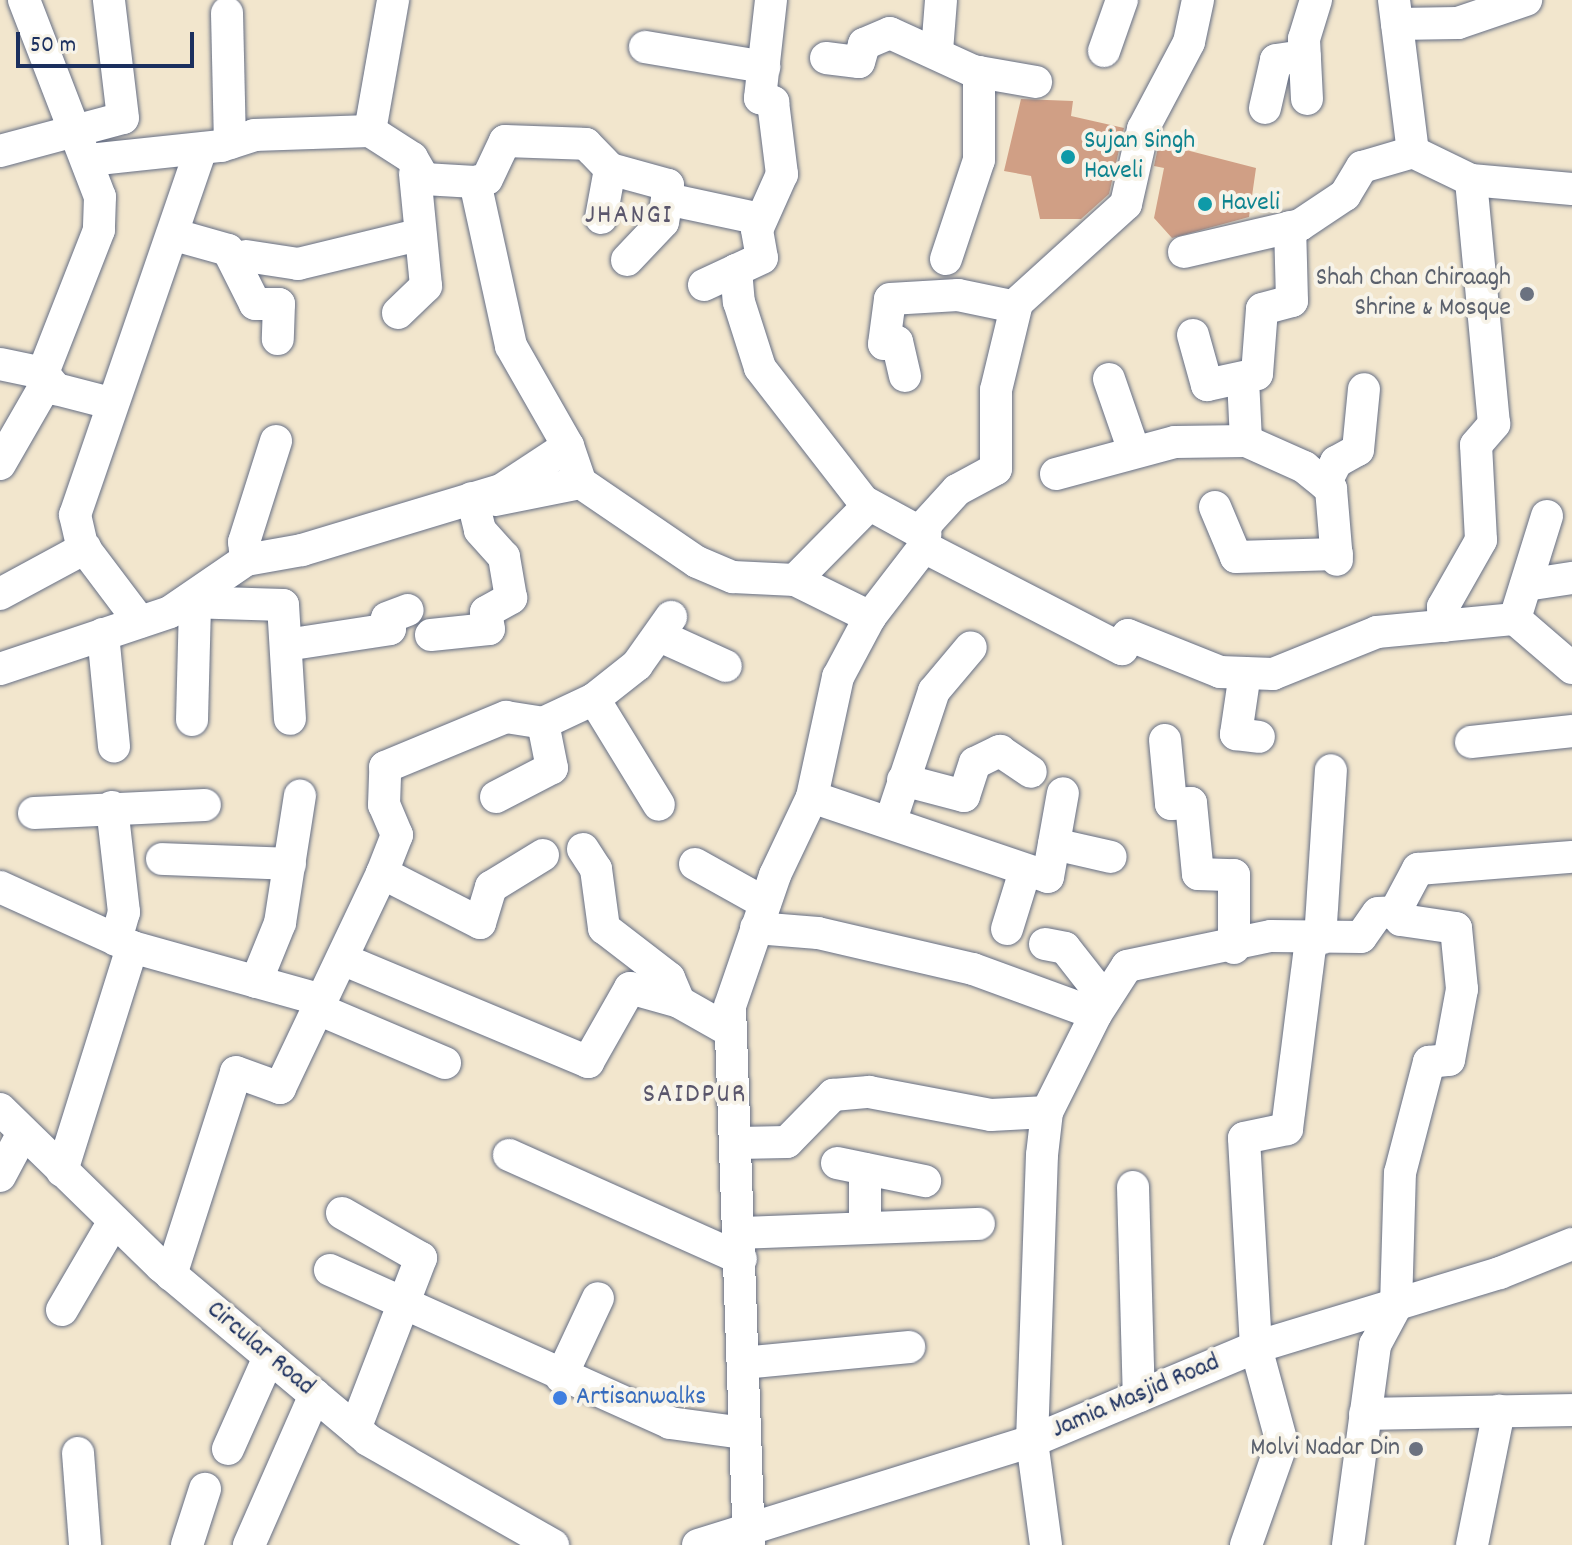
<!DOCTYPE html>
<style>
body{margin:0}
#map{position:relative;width:1572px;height:1545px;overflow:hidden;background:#f2e6cd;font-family:Dekko,sans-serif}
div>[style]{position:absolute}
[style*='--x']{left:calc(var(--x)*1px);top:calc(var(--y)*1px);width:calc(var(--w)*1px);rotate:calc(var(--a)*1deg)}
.building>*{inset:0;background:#d09f85}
.roads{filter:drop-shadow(0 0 2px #666f85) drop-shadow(0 0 2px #666f85)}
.minor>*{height:32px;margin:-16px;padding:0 16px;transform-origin:16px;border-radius:16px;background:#fff}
.dots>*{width:22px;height:22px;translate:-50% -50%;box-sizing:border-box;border:4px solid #f7f3e8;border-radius:50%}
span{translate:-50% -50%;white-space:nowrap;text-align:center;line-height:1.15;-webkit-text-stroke:8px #f7f3e8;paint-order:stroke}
.culture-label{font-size:26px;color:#0d838f}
.left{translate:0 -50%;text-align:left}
.worship-label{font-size:26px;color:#5b616d}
.right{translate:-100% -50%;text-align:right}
.street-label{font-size:26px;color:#1b2f5e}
.shop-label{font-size:26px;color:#366cbe}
.neighbourhood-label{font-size:28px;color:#5a566c;letter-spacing:2px}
.scale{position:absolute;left:16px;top:32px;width:178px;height:36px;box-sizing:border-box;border:4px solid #1b2f5e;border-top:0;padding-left:10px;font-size:24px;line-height:28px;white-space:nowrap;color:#1b2f5e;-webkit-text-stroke:6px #f7f3e8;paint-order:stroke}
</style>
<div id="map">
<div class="building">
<i style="clip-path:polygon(1021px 99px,1073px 101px,1071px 116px,1124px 128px,1109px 194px,1081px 219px,1040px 219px,1031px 176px,1004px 171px)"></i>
<i style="clip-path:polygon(1159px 143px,1256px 168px,1249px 217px,1172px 238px,1154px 218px,1164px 168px,1154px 166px)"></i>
</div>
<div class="roads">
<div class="minor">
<i style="--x:24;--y:0;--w:211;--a:68.9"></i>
<i style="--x:100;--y:197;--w:33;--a:92"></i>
<i style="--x:99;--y:230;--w:154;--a:111.4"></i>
<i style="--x:43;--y:373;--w:21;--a:51"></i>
<i style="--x:56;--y:389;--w:56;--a:14.5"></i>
<i style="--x:771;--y:0;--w:99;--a:96.4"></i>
<i style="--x:760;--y:98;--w:14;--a:17"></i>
<i style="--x:773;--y:102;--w:73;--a:82.9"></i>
<i style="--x:782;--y:174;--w:61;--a:114.1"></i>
<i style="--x:757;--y:230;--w:28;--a:80"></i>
<i style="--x:762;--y:258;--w:29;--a:155"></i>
<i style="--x:736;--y:270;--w:32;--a:85"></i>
<i style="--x:739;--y:302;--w:69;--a:72.3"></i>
<i style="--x:760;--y:368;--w:168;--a:52.2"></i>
<i style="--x:863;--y:501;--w:71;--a:28.7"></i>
<i style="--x:1394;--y:0;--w:153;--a:82.9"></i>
<i style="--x:227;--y:13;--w:130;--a:88.7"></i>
<i style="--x:1397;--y:24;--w:61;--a:-0.9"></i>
<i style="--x:1458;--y:23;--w:72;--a:-18.7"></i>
<i style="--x:645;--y:47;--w:121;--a:9.5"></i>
<i style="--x:937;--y:51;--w:51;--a:-85.5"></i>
<i style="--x:1104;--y:51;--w:54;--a:-70.6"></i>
<i style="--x:826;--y:58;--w:33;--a:7"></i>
<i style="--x:859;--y:62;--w:19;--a:-74"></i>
<i style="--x:864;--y:44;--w:28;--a:-23"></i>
<i style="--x:890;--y:33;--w:91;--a:24.6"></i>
<i style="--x:973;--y:71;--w:64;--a:9.9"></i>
<i style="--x:1307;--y:99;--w:60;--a:-92.9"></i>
<i style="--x:1304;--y:39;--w:41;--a:-72.9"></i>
<i style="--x:1265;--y:108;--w:49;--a:-77.1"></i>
<i style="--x:1276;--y:60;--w:29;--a:-8"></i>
<i style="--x:370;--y:131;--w:133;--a:-80"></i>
<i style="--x:0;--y:151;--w:127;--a:-15"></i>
<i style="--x:123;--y:118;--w:119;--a:-96.8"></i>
<i style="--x:89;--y:160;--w:133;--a:-6.1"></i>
<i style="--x:221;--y:146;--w:35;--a:-18"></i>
<i style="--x:254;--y:135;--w:116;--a:-2"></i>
<i style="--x:370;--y:131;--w:50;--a:32.7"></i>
<i style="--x:412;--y:158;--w:24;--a:60"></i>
<i style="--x:424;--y:179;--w:51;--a:3.4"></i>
<i style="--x:475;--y:182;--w:12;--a:-14"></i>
<i style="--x:487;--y:179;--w:42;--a:-64.7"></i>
<i style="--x:505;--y:141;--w:81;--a:2.1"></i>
<i style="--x:586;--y:144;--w:35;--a:46"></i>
<i style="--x:610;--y:169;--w:60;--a:15.4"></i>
<i style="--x:668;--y:185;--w:14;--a:94"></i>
<i style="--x:667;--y:199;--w:95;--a:12.1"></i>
<i style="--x:475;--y:182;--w:168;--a:77.6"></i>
<i style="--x:511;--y:346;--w:115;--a:60.3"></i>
<i style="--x:568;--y:446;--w:39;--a:71"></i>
<i style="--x:581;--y:483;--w:140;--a:34.3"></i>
<i style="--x:697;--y:562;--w:39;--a:23"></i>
<i style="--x:733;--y:577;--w:62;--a:2.8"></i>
<i style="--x:795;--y:580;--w:84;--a:26.3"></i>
<i style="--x:601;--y:218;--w:50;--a:-79.6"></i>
<i style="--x:175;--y:235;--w:55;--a:15.8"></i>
<i style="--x:228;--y:250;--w:60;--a:63.4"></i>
<i style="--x:255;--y:304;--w:24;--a:0"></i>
<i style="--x:279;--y:304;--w:35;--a:92"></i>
<i style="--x:1184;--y:252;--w:119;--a:-13.1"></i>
<i style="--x:1300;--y:225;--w:54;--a:-33.7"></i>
<i style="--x:1345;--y:195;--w:33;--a:-59"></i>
<i style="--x:1362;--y:167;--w:53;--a:-16.4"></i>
<i style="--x:1413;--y:152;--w:64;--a:25.8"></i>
<i style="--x:1471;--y:180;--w:101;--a:5.1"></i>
<i style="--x:246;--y:256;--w:53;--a:8.7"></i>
<i style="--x:298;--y:264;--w:123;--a:-13.6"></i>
<i style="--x:946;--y:259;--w:104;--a:-71.6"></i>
<i style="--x:979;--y:160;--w:88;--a:-90"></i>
<i style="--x:627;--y:260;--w:52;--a:-46.5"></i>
<i style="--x:663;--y:222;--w:23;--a:-80"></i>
<i style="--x:704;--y:285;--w:35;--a:-25"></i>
<i style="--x:398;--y:313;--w:39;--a:-44"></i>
<i style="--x:426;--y:286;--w:113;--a:-95.6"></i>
<i style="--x:1193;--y:335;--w:52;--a:74.4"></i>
<i style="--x:1207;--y:385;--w:51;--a:-12.4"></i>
<i style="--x:1257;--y:374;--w:65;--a:-85.6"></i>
<i style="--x:1262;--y:309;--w:31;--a:-15"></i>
<i style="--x:1292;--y:301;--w:74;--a:-91.5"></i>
<i style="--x:0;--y:364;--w:44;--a:11.8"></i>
<i style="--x:905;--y:376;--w:35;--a:-103"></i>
<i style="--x:897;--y:342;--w:13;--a:171"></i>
<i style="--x:884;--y:344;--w:45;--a:-82.4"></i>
<i style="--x:890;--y:299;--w:68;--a:-3.4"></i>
<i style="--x:958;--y:295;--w:59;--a:11.7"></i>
<i style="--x:1109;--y:379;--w:76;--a:70.9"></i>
<i style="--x:1243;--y:379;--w:62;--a:87.2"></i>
<i style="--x:0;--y:464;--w:92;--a:-60.1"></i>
<i style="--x:1056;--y:474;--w:123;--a:-15.1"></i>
<i style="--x:1175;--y:442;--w:71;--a:-0.8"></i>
<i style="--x:1246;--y:441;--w:64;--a:24.1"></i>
<i style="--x:1304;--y:467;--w:35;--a:39"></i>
<i style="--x:1331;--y:489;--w:71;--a:85.2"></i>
<i style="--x:1325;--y:484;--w:25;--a:-63"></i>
<i style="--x:1336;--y:462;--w:25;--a:-29"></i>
<i style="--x:1358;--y:450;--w:61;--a:-84.4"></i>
<i style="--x:495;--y:500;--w:88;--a:-11.2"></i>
<i style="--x:1215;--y:507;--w:54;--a:67.2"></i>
<i style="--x:1236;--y:557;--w:101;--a:-1.7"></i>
<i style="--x:1547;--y:516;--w:108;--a:107.3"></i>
<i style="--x:1515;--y:619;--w:75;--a:40.7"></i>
<i style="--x:924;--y:547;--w:223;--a:27.3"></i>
<i style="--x:1122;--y:649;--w:15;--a:-67"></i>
<i style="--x:1128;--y:635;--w:99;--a:21.9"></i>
<i style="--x:1220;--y:672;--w:53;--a:2.2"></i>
<i style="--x:1273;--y:674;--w:112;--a:-22"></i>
<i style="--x:1377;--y:632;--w:139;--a:-5.4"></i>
<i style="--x:246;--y:560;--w:18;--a:-96"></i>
<i style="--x:244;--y:542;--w:106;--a:-72.4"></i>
<i style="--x:795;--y:580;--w:105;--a:-45.4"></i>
<i style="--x:1526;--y:585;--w:47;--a:-8.7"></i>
<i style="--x:0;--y:594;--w:97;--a:-28.4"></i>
<i style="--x:188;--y:602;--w:95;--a:1.8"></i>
<i style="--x:283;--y:605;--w:114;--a:86.5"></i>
<i style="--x:140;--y:622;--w:96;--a:-127"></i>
<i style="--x:82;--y:545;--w:31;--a:-103"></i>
<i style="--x:75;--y:515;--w:387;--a:-71"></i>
<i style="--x:1444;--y:626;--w:19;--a:-93"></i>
<i style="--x:1443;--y:607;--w:77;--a:-60.4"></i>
<i style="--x:1481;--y:540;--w:95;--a:-93"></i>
<i style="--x:1476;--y:445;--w:28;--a:-49"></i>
<i style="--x:1494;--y:424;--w:245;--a:-95.4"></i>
<i style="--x:103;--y:634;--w:113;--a:84.4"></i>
<i style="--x:431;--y:635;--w:58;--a:-5.9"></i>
<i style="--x:489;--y:629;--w:17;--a:-100"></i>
<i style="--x:486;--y:612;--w:29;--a:-29"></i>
<i style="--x:511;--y:598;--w:42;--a:-99.7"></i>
<i style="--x:504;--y:557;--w:36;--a:-132"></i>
<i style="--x:480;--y:530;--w:33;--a:-104"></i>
<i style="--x:662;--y:637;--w:70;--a:24.4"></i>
<i style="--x:286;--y:645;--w:105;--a:-8.7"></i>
<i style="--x:390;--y:629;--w:11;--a:-105"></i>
<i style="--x:387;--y:618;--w:22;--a:-21"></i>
<i style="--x:0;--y:669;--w:179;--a:-18.5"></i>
<i style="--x:170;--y:612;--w:92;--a:-34.4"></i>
<i style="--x:246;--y:560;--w:57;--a:-10.1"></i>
<i style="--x:302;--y:550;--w:208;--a:-16.8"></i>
<i style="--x:501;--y:490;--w:80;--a:-33.3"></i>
<i style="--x:1245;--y:673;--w:62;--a:98.4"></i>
<i style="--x:1236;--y:734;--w:23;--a:7"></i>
<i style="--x:594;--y:699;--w:124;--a:58.5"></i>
<i style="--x:192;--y:720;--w:118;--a:-88.5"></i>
<i style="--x:1165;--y:740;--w:64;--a:84.6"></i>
<i style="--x:1171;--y:804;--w:20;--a:-3"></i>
<i style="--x:1191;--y:803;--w:71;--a:84.4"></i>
<i style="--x:1198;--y:874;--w:36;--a:2"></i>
<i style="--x:1234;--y:875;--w:73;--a:90"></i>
<i style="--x:1471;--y:742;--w:102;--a:-6.2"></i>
<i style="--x:903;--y:780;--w:63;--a:14.7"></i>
<i style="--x:964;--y:796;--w:35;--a:-72"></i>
<i style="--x:975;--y:763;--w:28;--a:-26"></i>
<i style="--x:1000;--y:751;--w:37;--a:34"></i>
<i style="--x:496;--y:797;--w:63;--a:-27.4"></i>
<i style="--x:552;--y:768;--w:46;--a:-101.3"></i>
<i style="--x:812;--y:797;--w:249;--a:18.7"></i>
<i style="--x:1048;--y:877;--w:85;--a:-79.9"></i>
<i style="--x:112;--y:807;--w:106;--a:83.5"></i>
<i style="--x:124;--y:912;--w:29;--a:106"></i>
<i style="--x:34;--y:813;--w:171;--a:-2.7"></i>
<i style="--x:891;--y:820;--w:136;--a:-71.6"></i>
<i style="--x:934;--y:691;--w:57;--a:-49.9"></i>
<i style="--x:1054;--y:844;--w:58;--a:12.8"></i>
<i style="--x:583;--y:849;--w:24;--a:57"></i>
<i style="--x:596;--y:869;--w:60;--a:82.3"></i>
<i style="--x:604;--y:928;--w:82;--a:37.6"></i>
<i style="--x:669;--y:978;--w:26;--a:67"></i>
<i style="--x:162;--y:859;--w:128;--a:2.2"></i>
<i style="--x:695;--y:864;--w:80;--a:29.1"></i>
<i style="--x:382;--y:873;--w:110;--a:27"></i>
<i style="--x:480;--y:923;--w:38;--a:-73"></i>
<i style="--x:491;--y:887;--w:61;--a:-31.6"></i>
<i style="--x:0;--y:887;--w:145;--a:24.4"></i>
<i style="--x:132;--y:947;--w:197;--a:15.6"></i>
<i style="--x:1395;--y:912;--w:49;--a:-61.9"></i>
<i style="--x:1418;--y:869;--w:154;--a:-4.5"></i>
<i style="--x:756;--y:928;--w:62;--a:4.6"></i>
<i style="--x:818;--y:933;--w:159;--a:13.1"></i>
<i style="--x:973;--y:969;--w:131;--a:20.1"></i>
<i style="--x:1007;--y:929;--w:61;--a:-72.8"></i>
<i style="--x:1320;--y:939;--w:169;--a:-86.3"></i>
<i style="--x:1045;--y:944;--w:20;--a:11"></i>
<i style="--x:1065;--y:948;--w:65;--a:51.9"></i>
<i style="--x:342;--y:959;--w:267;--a:22.7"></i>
<i style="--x:588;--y:1062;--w:85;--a:-60.4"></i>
<i style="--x:630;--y:988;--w:51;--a:15.9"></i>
<i style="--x:679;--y:1002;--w:59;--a:29.6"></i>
<i style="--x:256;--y:982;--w:64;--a:-67.9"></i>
<i style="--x:280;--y:923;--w:129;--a:-81.1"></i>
<i style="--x:318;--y:1009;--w:138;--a:23"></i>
<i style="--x:0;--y:1109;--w:225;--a:44.3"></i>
<i style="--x:161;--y:1266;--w:270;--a:40"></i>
<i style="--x:368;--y:1440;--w:213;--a:29.6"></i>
<i style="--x:738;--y:1143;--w:49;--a:-1.2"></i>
<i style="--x:787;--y:1142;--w:66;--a:-45.6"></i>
<i style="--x:833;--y:1095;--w:36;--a:-5"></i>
<i style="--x:869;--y:1092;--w:124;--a:10.7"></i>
<i style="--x:991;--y:1115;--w:56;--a:-3.1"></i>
<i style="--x:509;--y:1155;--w:254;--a:24.1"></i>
<i style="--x:837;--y:1163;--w:90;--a:11.6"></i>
<i style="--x:62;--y:1171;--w:235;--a:-72.6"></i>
<i style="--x:0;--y:1176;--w:49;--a:-61.9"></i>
<i style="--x:1133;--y:1187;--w:209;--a:88.4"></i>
<i style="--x:342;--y:1213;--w:91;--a:29.7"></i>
<i style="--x:421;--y:1258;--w:183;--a:111.1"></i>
<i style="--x:865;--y:1228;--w:59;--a:-90"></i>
<i style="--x:740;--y:1233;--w:239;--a:-2.2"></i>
<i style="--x:330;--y:1270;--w:373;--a:24.2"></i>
<i style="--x:670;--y:1423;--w:75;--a:7.7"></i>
<i style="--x:171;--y:1275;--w:213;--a:-72.2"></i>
<i style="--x:236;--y:1072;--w:47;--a:20"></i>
<i style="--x:280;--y:1088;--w:238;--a:-64.6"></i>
<i style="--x:382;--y:873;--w:41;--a:-68.5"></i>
<i style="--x:397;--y:835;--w:33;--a:-113"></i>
<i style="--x:384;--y:805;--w:38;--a:-88"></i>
<i style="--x:385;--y:767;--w:131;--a:-22.5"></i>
<i style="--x:506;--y:717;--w:37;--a:9"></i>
<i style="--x:543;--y:723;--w:56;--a:-25.2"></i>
<i style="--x:594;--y:699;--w:55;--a:-38.3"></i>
<i style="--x:637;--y:665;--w:59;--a:-54.7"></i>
<i style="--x:62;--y:1310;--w:103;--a:-59.7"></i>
<i style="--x:743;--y:1363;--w:167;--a:-5.5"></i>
<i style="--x:561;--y:1377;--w:87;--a:-64.9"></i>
<i style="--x:1365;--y:1414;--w:207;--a:-1.1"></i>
<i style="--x:228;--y:1449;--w:101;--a:-66"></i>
<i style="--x:78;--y:1453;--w:92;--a:85.6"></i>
<i style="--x:187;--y:1545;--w:59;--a:-72.2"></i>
<i style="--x:249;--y:1545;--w:164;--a:-66.3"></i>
<i style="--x:698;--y:1545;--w:350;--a:-17.3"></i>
<i style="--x:1032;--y:1441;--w:243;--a:-22.8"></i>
<i style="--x:1256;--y:1347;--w:255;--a:-16.9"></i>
<i style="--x:1500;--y:1273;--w:78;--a:-21.9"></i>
<i style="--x:749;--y:1545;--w:539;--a:-92.02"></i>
<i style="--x:730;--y:1006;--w:139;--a:-71"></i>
<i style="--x:775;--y:875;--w:86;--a:-64.6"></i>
<i style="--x:812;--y:797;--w:123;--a:-77.8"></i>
<i style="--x:838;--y:677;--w:68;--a:-61.9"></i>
<i style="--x:870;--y:617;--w:88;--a:-52.4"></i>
<i style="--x:924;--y:547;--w:23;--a:-85"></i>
<i style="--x:926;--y:524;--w:46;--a:-47.6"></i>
<i style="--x:957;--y:490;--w:44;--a:-28.3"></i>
<i style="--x:996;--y:469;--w:79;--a:-90"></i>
<i style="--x:996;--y:390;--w:89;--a:-76.4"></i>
<i style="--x:1017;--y:303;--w:147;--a:-42.2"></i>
<i style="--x:1126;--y:204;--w:77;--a:-77.2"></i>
<i style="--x:1143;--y:129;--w:98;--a:-62.1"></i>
<i style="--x:1189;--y:42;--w:43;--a:-77.9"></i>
<i style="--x:1046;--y:1545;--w:105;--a:-97.7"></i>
<i style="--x:1032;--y:1441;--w:286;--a:-88"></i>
<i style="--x:1042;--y:1155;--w:43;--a:-83.4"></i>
<i style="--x:1047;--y:1112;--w:110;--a:-63.4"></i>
<i style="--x:1096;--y:1014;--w:57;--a:-57.1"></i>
<i style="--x:1127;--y:966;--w:147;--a:-11.8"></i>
<i style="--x:1271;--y:936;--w:90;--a:0.6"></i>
<i style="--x:1361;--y:937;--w:29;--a:-55"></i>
<i style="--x:1378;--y:913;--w:17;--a:-3"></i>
<i style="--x:1246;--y:1545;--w:108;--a:-70.6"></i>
<i style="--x:1282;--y:1443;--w:99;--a:-105.2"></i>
<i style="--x:1256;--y:1347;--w:209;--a:-93.3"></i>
<i style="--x:1244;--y:1138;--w:44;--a:-11.8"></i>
<i style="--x:1287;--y:1129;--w:192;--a:-82.8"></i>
<i style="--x:1348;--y:1545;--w:202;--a:-82.3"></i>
<i style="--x:1375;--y:1345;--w:44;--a:-61.7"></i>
<i style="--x:1396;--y:1306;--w:133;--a:-88.3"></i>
<i style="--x:1400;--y:1173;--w:115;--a:-75.4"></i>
<i style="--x:1429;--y:1062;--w:20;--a:-6"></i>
<i style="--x:1449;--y:1060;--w:72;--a:-79.6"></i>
<i style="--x:1462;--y:989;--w:61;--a:-95.6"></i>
<i style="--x:1456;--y:928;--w:56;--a:-171.7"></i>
<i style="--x:1401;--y:920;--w:10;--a:-127"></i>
<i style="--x:1472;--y:1545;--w:137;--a:-78.6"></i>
</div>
</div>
<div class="dots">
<i style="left:1068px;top:157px;background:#0f9aa8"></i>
<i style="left:1205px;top:204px;background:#0f9aa8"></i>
<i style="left:1527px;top:294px;background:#6b7280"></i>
<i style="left:560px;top:1398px;background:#3f7fe0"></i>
<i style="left:1416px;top:1449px;background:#6b7280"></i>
</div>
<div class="culture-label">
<span class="left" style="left:1084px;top:157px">Sujan Singh<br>Haveli</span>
<span class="left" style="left:1221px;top:204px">Haveli</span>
</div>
<div class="worship-label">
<span class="right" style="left:1511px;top:294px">Shah Chan Chiraagh<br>Shrine &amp; Mosque</span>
<span class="right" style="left:1400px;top:1449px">Molvi Nadar Din</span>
</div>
<div class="street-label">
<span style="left:260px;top:1349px;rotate:40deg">Circular Road</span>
<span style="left:1136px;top:1397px;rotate:-23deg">Jamia Masjid Road</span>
</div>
<div class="shop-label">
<span class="left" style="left:576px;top:1398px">Artisanwalks</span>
</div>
<div class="neighbourhood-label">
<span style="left:629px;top:217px">JHANGI</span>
<span style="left:695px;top:1096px">SAIDPUR</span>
</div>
<div class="scale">50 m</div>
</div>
